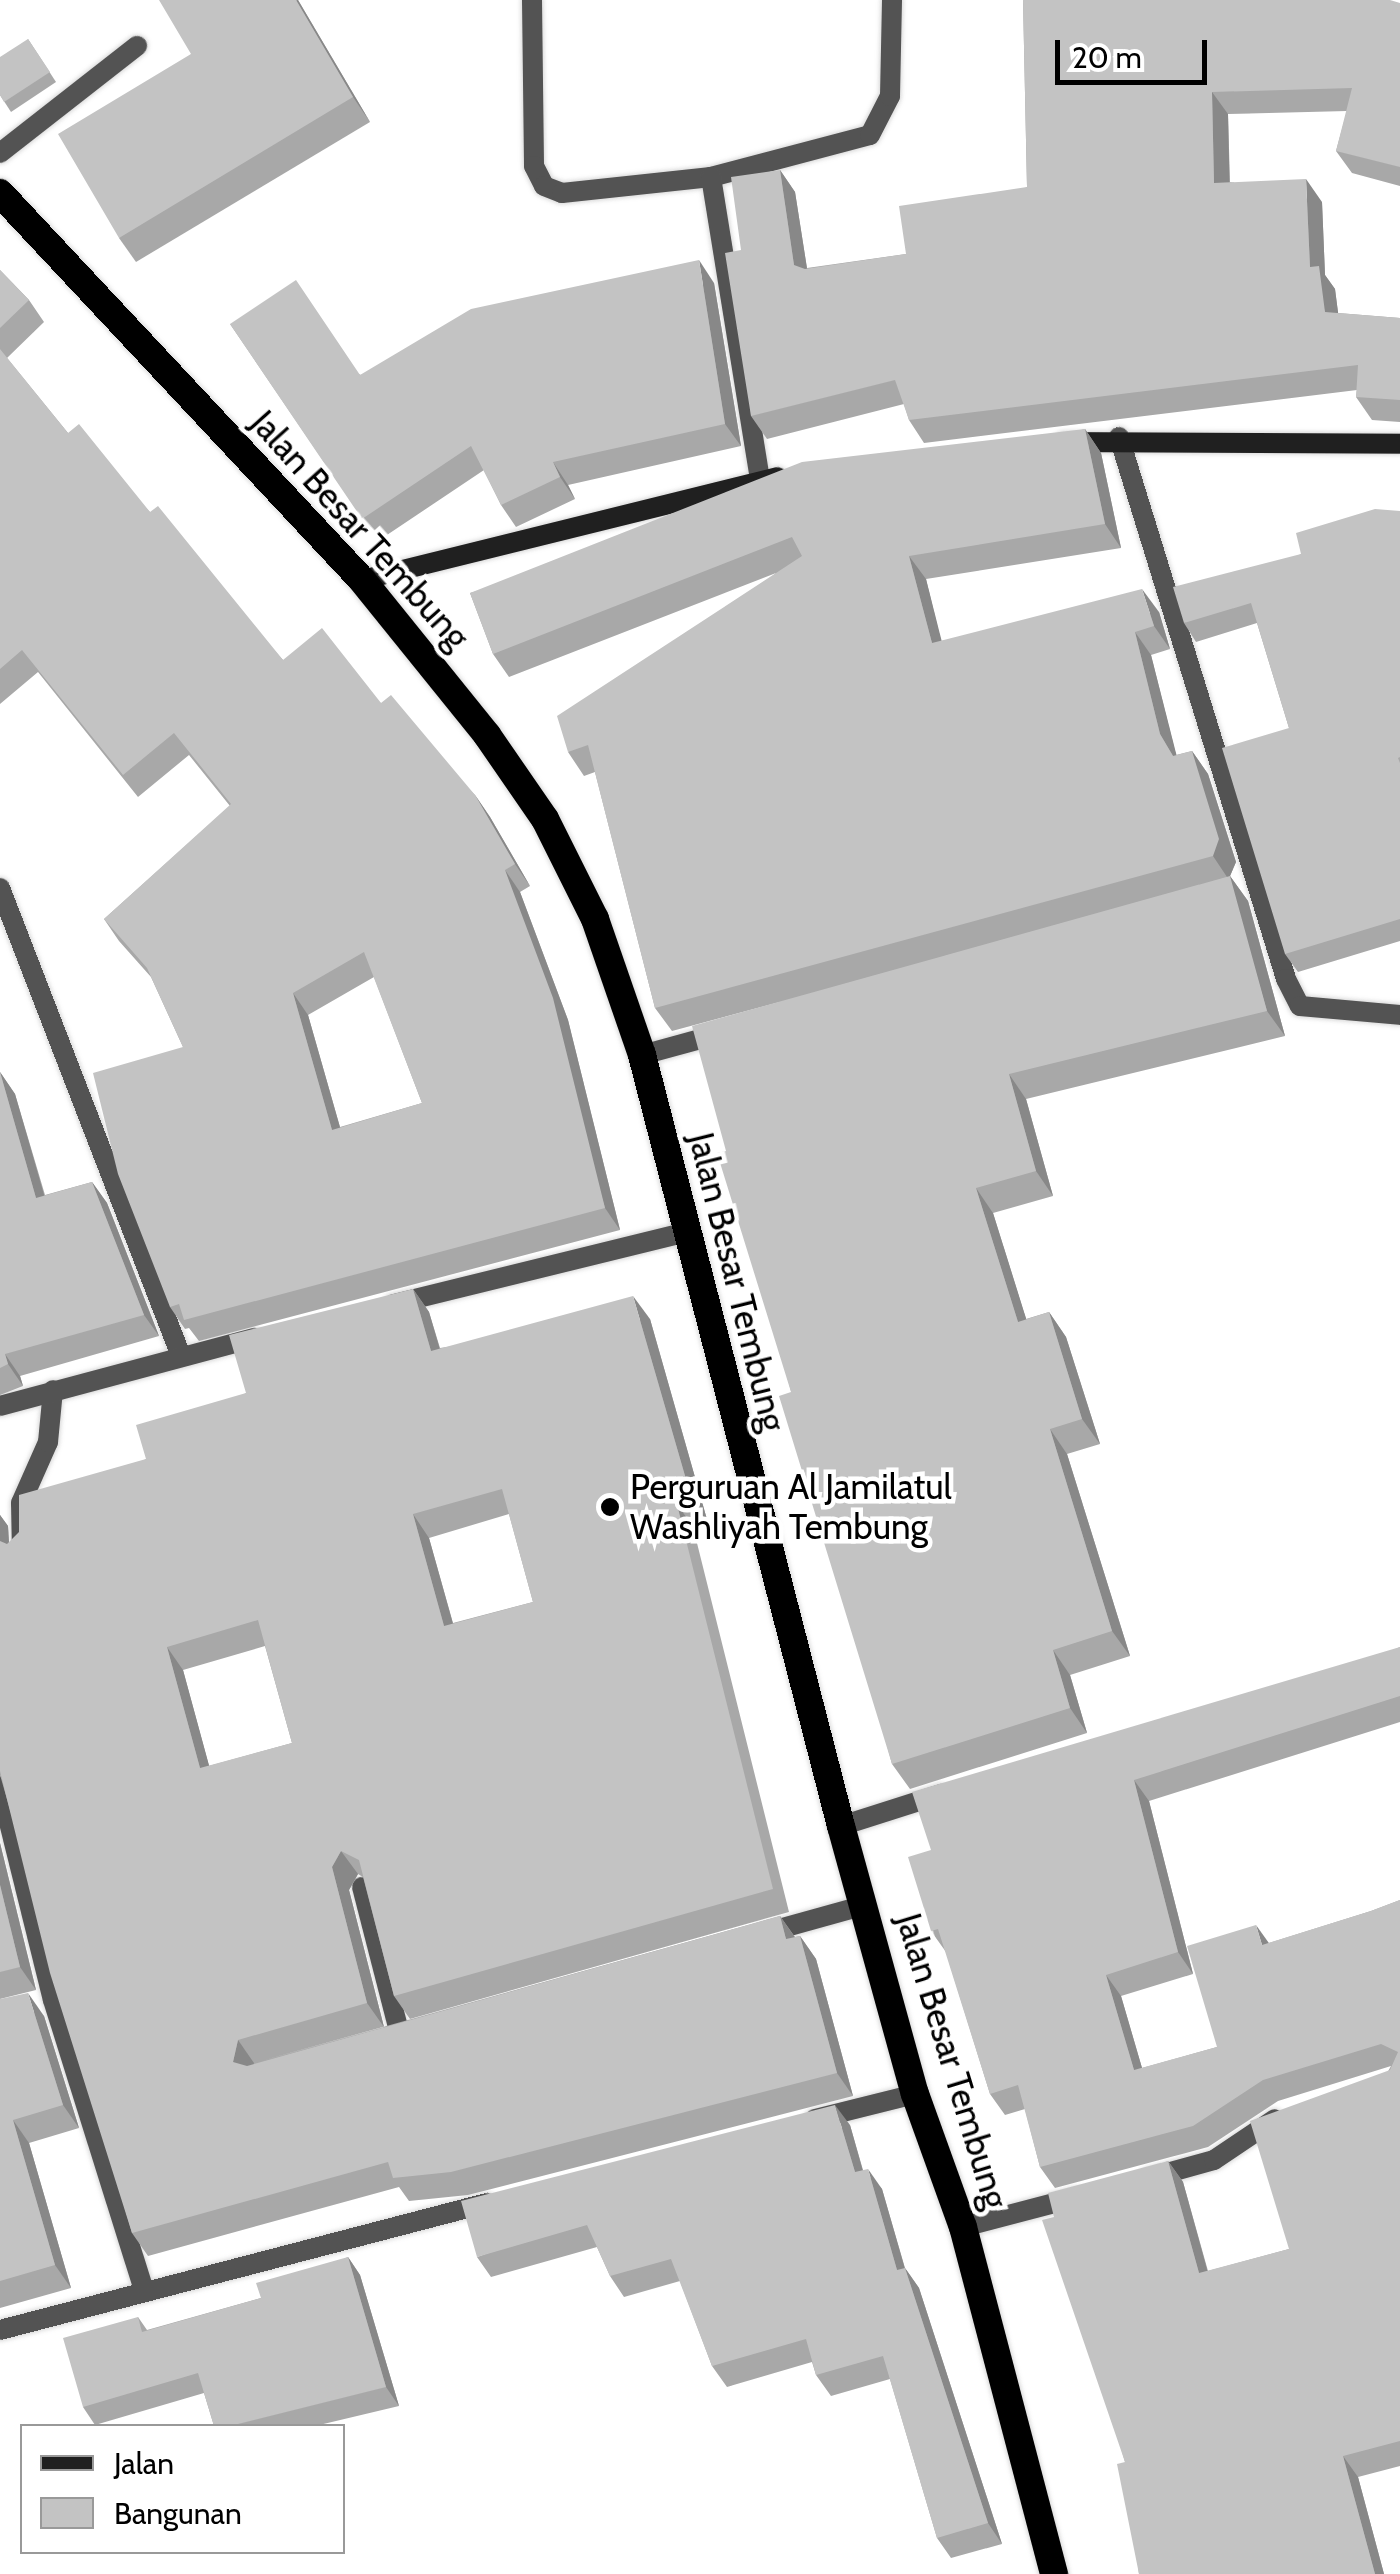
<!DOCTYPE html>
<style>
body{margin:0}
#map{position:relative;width:1400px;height:2574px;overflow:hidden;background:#fff;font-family:Cabin,sans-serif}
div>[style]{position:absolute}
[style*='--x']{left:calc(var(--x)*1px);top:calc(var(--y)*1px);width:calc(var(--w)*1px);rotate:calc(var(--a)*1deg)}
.roads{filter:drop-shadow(0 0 2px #dbdbdb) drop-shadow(0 0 2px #dbdbdb)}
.service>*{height:20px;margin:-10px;padding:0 10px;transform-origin:10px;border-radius:10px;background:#535353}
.minor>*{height:20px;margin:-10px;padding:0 10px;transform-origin:10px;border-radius:10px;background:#535353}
.secondary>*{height:20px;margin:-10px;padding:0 10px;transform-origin:10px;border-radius:10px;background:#202020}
.trunk>*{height:28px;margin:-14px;padding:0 14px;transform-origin:14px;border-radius:14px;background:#000}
.wall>*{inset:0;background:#a8a8a8}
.shaded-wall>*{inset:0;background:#888;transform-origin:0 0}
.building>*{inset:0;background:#c3c3c3}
.dots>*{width:28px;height:28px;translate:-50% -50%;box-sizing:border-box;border:5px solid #fff;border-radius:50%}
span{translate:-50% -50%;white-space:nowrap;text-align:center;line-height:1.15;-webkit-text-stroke:9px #fff;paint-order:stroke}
.street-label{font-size:35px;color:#000}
.poi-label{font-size:35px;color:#000}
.left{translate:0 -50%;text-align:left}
.legend{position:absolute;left:20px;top:2424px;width:325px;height:130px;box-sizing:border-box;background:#fff;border:2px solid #999;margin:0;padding:12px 18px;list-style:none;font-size:30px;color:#000}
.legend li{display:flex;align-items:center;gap:20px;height:50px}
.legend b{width:50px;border:2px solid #999}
.scale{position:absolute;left:1055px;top:40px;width:152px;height:45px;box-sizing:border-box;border:5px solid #000;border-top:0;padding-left:12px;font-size:30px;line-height:35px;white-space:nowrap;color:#000;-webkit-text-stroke:8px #fff;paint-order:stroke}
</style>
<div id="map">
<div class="roads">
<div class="service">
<i style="--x:0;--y:153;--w:174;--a:-38"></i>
<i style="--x:22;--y:1554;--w:51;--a:-91.1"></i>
<i style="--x:21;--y:1503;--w:67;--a:-66.1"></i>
<i style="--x:48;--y:1442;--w:52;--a:-84.5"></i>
<i style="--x:362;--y:1887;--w:153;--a:75.6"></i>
<i style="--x:761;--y:1934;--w:108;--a:-15.6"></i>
</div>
<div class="minor">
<i style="--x:532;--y:0;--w:166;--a:89.3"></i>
<i style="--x:534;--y:166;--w:22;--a:63"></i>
<i style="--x:544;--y:186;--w:19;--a:21"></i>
<i style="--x:562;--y:193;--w:150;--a:-6.1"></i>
<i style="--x:711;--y:177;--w:164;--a:-14.8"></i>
<i style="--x:870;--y:135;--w:44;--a:-62.9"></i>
<i style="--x:890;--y:96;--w:96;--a:-88.8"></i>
<i style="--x:711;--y:177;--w:307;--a:80.8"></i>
<i style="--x:1119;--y:437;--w:567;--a:72.87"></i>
<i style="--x:1286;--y:979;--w:30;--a:63"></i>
<i style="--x:1300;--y:1006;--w:100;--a:5.1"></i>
<i style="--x:0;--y:888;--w:502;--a:68.86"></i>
<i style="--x:642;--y:1055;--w:80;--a:-15.3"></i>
<i style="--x:394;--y:1304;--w:299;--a:-13.8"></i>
<i style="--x:0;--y:1406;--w:263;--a:-15"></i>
<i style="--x:0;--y:1786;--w:220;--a:76.1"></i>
<i style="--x:53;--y:2000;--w:304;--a:72.6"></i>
<i style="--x:841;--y:1826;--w:105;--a:-17.7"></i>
<i style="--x:815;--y:2119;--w:103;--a:-14"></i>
<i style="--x:1149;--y:2178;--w:67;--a:-15.5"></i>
<i style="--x:1214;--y:2160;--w:73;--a:-33.9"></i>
<i style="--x:963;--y:2227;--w:118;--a:-14.7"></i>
<i style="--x:0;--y:2330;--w:503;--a:-14.62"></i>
</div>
<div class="secondary">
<i style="--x:1064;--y:442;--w:336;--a:0.3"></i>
<i style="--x:362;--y:580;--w:428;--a:-13.9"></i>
</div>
<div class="trunk">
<i style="--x:0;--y:193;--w:530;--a:46.91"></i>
<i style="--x:362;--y:580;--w:199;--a:51.1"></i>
<i style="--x:487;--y:735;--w:102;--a:55.4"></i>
<i style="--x:545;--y:819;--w:112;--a:63.4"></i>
<i style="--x:595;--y:919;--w:144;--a:70.9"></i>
<i style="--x:642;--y:1055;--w:796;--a:75.53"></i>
<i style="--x:841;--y:1826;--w:278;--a:74.6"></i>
<i style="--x:915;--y:2094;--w:141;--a:70.2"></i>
<i style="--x:963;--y:2227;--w:359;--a:75.3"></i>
</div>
</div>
<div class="wall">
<i style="clip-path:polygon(298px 0,370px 122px,136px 262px,119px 238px,191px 54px)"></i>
<i style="clip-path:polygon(1023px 0,1400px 3px,1400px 186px,1352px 173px,1336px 151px,1347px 111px,1228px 114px,1230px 182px,1322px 202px,1325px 275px,1335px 289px,1338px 313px,1400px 318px,1400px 422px,1372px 420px,1356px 397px,1357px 390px,924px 443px,909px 420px,904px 404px,767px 439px,751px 416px,741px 250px,780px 170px,795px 192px,807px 268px,906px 254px,1027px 187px)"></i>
<i style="clip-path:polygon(28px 39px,56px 82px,11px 112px,0 95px)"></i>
<i style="clip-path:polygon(evenodd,0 270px,29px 300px,44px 322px,7px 358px,68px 433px,150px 512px,283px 660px,381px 703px,475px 795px,490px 817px,530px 886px,520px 892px,568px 1020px,620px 1230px,199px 1341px,189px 1328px,185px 1329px,170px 1307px,183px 1047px,151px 977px,119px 941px,104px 919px,230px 806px,189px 755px,138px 797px,38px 672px,0 704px,0 270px,374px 977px,422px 1103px,340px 1127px,308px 1015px,374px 977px)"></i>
<i style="clip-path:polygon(714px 283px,741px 446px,568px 485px,575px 499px,516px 527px,501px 505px,484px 470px,378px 541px,230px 324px,361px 375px)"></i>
<i style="clip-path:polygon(1085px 429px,1101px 453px,1121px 548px,926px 579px,941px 641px,1159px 612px,1170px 649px,1151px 655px,1176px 755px,1192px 751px,1208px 774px,1236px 862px,1230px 876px,1248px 901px,1285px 1036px,1026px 1099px,1053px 1196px,993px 1213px,1026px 1319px,1049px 1312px,1066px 1337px,1100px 1444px,1067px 1454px,1130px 1656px,1070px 1675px,1087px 1733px,910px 1789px,892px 1764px,726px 1151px,780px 1002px,672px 1031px,655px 1008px,595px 772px,584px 776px,568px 752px,776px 573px,509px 677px,493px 654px,470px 593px)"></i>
<i style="clip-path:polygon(1400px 511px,1400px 941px,1298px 972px,1285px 954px,1289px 728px,1257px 623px,1196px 642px,1184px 623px,1301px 554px)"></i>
<i style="clip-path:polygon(0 1072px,15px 1094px,45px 1195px,92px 1182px,107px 1203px,159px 1336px,20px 1376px,23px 1386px,0 1395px)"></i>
<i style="clip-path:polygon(evenodd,413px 1289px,429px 1312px,440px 1348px,650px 1319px,708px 1523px,693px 1527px,789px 1912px,410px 2019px,394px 1996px,363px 1877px,358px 1874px,349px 1890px,384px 2027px,254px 2063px,780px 1916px,795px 1937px,800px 1936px,816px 1959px,853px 2096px,468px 2195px,409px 2201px,399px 2187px,148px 2256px,132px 2233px,0 1775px,0 1515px,8px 1526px,9px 1543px,146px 1459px,246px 1393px,413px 1289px,509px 1514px,533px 1602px,453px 1623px,429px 1538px,509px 1514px,413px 1289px,265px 1646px,292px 1743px,209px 1766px,183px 1670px,265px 1646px)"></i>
<i style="clip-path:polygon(1400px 1647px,1400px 1722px,1149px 1801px,1193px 1974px,1121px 1996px,1142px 2068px,1217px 2047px,1269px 1943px,1371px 1911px,1400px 1900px,1400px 2466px,1358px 2477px,1384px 2574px,1139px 2574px,1125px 2462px,1054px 2217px,1168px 2161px,1183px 2182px,1208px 2271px,1289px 2249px,1391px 2066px,1278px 2101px,1208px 2147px,1055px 2188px,1040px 2167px,1025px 2109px,1005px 2115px,990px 2094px,946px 1952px,931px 1931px,931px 1850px)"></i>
<i style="clip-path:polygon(0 1843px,36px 1990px,0 1999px)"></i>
<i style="clip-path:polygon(0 1999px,44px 2016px,79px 2128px,29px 2143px,71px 2288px,0 2308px)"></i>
<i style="clip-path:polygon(850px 2125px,863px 2170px,882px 2189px,905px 2268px,919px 2288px,1002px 2544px,951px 2558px,937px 2538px,890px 2379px,831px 2396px,816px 2375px,812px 2362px,727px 2387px,712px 2366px,680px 2281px,624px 2297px,610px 2276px,597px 2247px,491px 2277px,477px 2257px)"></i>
<i style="clip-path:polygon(348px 2257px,360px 2275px,399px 2406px,315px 2426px,214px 2426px,204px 2393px,95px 2425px,83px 2407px,138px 2317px,147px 2330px,261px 2298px)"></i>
</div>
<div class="shaded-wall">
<i style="clip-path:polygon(296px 0,298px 0,370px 122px,353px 97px)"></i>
<i style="clip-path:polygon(1212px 92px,1228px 114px,1230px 206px,1214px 183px)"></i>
<i style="clip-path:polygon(780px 170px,795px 192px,810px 288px,794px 265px)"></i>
<i style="clip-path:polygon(1306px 179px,1322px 202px,1325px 275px,1335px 289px,1341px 335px,1325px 312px,1310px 267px)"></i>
<i style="clip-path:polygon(699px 260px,714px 283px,741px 446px,725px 424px)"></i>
<i style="clip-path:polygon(1085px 429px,1101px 453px,1121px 548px,1105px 524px)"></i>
<i style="clip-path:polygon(553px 462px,568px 485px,575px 499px,560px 477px)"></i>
<i style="clip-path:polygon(909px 556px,926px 579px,948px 666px,932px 643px)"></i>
<i style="clip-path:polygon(1142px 589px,1159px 612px,1170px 649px,1154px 626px)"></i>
<i style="clip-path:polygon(1135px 632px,1151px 655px,1177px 757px,1173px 756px,1160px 734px)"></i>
<i style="clip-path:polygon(1192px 751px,1208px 774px,1236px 862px,1230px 876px,1248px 901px,1285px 1036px,1267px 1011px,1229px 880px,1213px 856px)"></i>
<i style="clip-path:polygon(475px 795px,490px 817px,530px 886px,515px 864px)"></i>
<i style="clip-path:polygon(505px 870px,520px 892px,568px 1020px,620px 1230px,605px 1208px)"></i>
<i style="clip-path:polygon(293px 993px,308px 1015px,347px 1152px,332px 1130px)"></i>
<i style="clip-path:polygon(0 1072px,15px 1094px,51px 1219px,36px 1198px)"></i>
<i style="clip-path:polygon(1009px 1074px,1026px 1099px,1053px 1196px,1036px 1171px)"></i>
<i style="clip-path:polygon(92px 1182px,107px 1203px,159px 1336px,144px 1315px)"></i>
<i style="clip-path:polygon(976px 1188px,993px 1213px,1035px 1347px,1018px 1322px)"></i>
<i style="clip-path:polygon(413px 1289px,429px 1312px,447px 1374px,431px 1351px)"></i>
<i style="clip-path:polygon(633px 1296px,650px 1319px,708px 1523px,692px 1500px)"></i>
<i style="clip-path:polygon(1049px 1312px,1066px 1337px,1100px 1444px,1082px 1419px)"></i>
<i style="clip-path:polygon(5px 1354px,20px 1376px,23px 1386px,8px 1364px)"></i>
<i style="clip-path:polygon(1050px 1429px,1067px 1454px,1130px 1656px,1112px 1631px)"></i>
<i style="left:677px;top:1504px;width:28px;height:397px;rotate:55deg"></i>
<i style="clip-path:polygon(413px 1514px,429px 1538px,460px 1649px,444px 1626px)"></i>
<i style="clip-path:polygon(0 1515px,8px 1526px,10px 1560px,0 1546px)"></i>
<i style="clip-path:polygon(167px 1647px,183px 1670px,216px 1791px,200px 1768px)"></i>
<i style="clip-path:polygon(1053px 1650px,1070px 1675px,1087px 1733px,1070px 1708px)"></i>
<i style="clip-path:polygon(1134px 1780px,1149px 1801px,1193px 1974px,1178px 1952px)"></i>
<i style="clip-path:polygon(0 1843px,36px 1990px,20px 1967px,0 1885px)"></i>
<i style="clip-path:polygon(341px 1851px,358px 1874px,349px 1890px,384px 2027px,367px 2003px,332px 1867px)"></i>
<i style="clip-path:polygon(780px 1916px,796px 1939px,786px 1939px)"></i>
<i style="clip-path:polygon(1256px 1925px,1271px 1946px,1262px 1945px)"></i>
<i style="clip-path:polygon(800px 1936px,816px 1959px,853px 2096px,837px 2073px)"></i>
<i style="clip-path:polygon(1106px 1975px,1121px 1996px,1149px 2092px,1134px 2070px)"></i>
<i style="clip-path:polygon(28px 1993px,44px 2016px,79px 2128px,63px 2105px)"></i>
<i style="clip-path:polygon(238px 2040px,254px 2063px,249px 2085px,233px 2062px)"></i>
<i style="clip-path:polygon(835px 2105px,850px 2125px,869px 2193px,855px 2172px)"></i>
<i style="clip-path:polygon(13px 2120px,29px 2143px,71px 2288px,55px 2265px)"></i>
<i style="clip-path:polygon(1168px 2161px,1183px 2182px,1214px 2295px,1199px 2273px)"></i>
<i style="clip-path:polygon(868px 2169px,882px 2189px,911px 2290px,897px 2270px)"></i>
<i style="clip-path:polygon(348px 2257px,360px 2275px,399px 2406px,386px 2387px)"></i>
<i style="clip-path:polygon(905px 2268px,919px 2288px,1002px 2544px,988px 2523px)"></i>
<i style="clip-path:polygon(1343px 2456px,1358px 2477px,1384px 2574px,1375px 2574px)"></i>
</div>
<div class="building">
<i style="clip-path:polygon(159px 0,296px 0,353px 97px,119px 238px,58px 134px,191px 54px)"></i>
<i style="clip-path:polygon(1023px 0,1390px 0,1400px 3px,1400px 167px,1336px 151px,1352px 88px,1212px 92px,1214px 183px,1306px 179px,1310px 267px,1319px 266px,1325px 312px,1400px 318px,1400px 400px,1356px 397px,1358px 365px,909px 420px,895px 380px,751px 416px,725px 253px,741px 250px,731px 177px,780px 170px,794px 265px,805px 269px,906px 254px,899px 206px,1027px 187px)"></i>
<i style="clip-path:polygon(28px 39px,50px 72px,4px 102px,0 95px,0 57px)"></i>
<i style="clip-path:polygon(699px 260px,725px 424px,553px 462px,560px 477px,501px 505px,471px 446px,362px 519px,230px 324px,296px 280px,360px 375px,471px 309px)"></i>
<i style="clip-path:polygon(0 270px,29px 300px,0 328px)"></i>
<i style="clip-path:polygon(evenodd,0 349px,68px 433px,79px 424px,150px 512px,158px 506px,283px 660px,322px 628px,381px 703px,391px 695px,475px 795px,515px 864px,505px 870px,553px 998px,605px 1208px,184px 1320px,179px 1304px,170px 1307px,118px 1174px,93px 1073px,183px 1047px,147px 968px,104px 919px,231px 804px,174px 733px,123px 775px,22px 650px,0 669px,0 349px,364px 952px,422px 1103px,332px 1130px,293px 993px,364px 952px)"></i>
<i style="clip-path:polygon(1085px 429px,1105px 524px,909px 556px,932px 643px,1142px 589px,1154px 626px,1135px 632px,1160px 734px,1173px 756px,1192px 751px,1219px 839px,1213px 856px,655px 1008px,588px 745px,568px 752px,557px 716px,802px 556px,792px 537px,493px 654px,470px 593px,802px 462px)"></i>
<i style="clip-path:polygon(1375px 509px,1400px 511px,1400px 757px,1398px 758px,1400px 763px,1400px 919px,1285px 954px,1222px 748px,1289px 728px,1251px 603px,1184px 623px,1173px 587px,1301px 554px,1296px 533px)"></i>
<i style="clip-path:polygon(1230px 876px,1267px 1011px,1009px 1074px,1036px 1171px,976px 1188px,1018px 1322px,1049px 1312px,1082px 1419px,1050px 1429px,1112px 1631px,1053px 1650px,1070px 1708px,892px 1764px,779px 1396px,791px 1392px,717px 1153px,726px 1151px,692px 1026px)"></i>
<i style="clip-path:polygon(0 1072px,36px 1198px,92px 1182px,144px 1315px,5px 1354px,8px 1364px,0 1368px)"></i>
<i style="clip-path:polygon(evenodd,413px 1289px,431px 1351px,633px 1296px,692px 1500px,677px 1504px,773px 1889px,394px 1996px,359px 1860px,341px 1851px,332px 1867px,367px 2003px,238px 2040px,233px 2062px,247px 2066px,780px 1916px,786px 1939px,800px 1936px,837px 2073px,451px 2172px,393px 2178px,388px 2162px,132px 2233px,50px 1973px,0 1771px,0 1541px,7px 1544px,19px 1532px,19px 1495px,146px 1459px,136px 1425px,246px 1393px,229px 1335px,413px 1289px,502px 1489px,533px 1602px,444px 1626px,413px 1514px,502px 1489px,413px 1289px,258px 1620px,292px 1743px,200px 1768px,167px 1647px,258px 1620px)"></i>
<i style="clip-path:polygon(1400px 1647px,1400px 1696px,1134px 1780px,1178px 1952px,1106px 1975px,1134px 2070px,1217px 2047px,1187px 1946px,1256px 1925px,1262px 1945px,1371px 1911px,1400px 1900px,1400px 2441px,1343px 2456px,1375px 2574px,1139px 2574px,1117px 2464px,1125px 2462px,1042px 2220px,1054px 2217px,1048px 2193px,1168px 2161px,1199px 2273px,1289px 2249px,1250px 2121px,1390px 2070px,1398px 2052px,1381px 2044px,1263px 2080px,1193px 2126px,1040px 2167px,1018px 2085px,990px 2094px,938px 1929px,931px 1931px,908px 1857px,931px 1850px,912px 1792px)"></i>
<i style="clip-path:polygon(0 1885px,20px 1967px,0 1972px)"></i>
<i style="clip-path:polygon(28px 1993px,63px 2105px,13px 2120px,55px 2265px,0 2281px,0 1999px)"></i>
<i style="clip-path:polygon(835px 2105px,855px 2172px,868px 2169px,897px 2270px,905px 2268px,988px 2523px,937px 2538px,883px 2356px,816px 2375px,806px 2339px,712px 2366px,671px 2259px,610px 2276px,587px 2225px,477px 2257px,461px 2201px)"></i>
<i style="clip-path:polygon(348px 2257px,386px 2387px,230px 2426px,214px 2426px,198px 2373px,83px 2407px,63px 2338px,138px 2317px,142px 2332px,261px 2298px,256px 2283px)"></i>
</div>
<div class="dots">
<i style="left:610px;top:1507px;background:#000"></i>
</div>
<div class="street-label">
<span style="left:360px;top:530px;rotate:48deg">Jalan Besar Tembung</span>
<span style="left:737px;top:1282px;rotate:76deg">Jalan Besar Tembung</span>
<span style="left:952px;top:2061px;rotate:73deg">Jalan Besar Tembung</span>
</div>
<div class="poi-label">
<span class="left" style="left:630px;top:1507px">Perguruan Al Jamilatul<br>Washliyah Tembung</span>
</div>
<ul class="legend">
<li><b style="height:12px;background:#202020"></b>Jalan</li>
<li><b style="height:28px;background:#c3c3c3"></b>Bangunan</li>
</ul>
<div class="scale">20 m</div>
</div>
